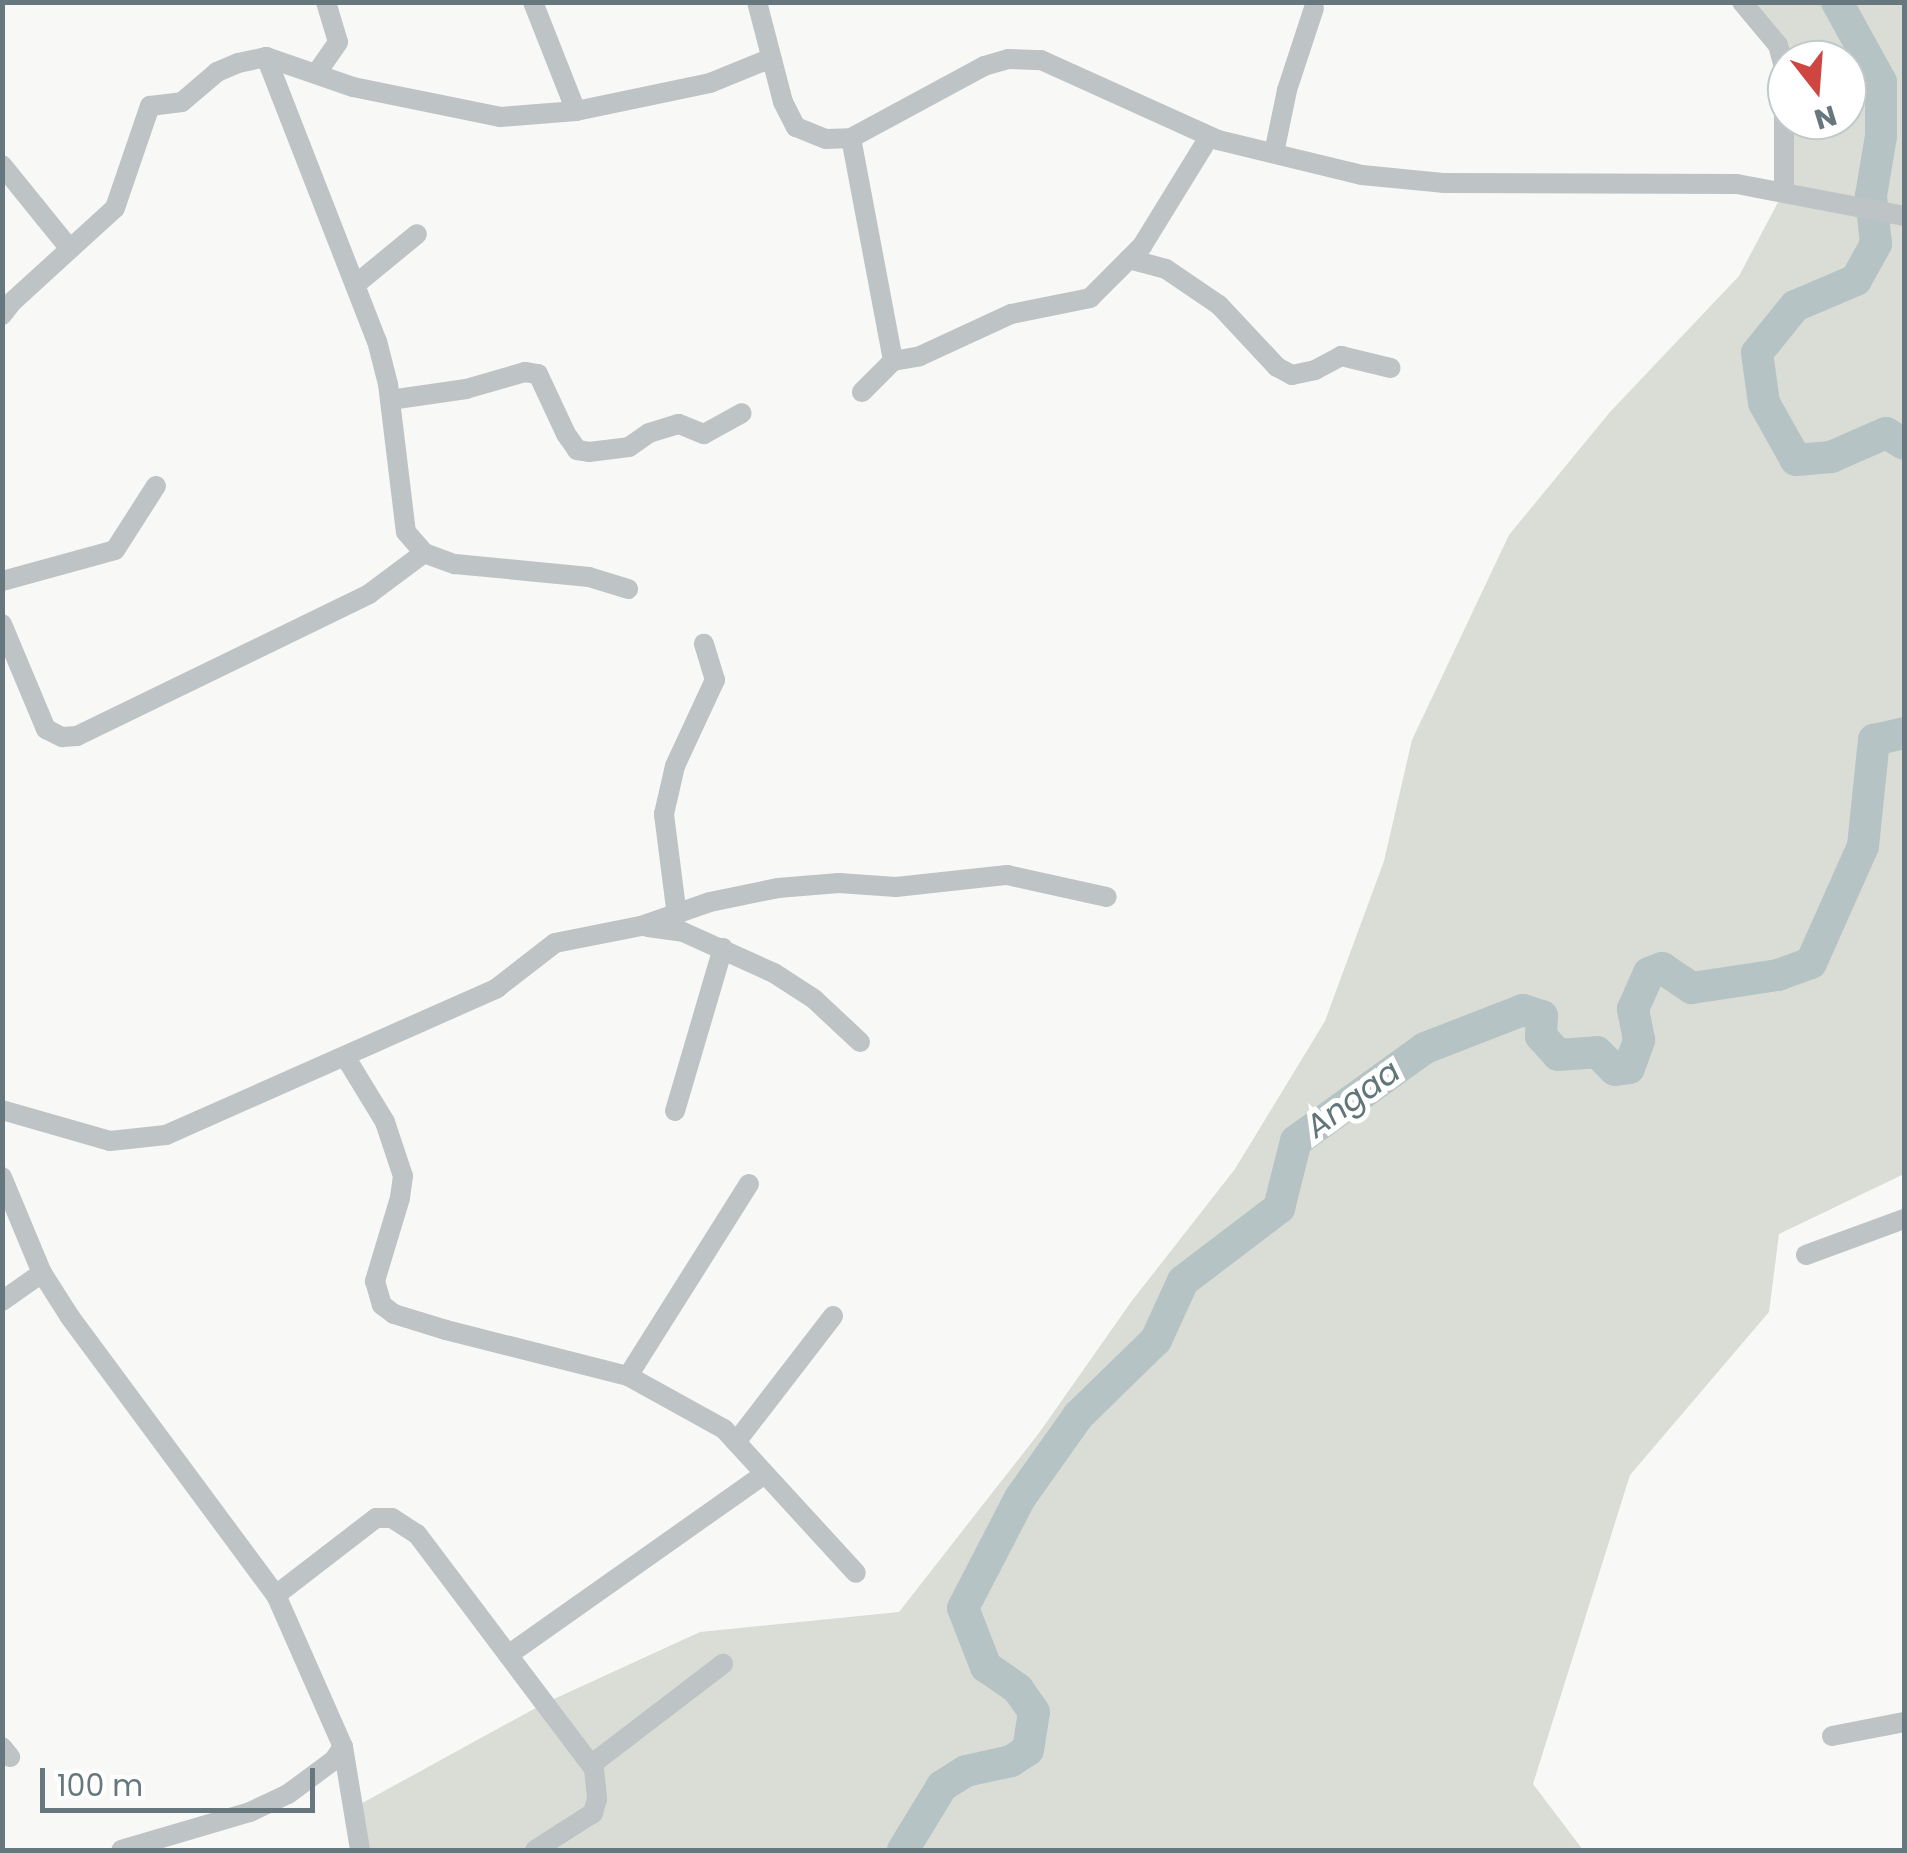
<!DOCTYPE html>
<style>
body{margin:0}
#map{position:relative;width:1907px;height:1853px;overflow:hidden;background:#f8f8f6;font-family:Poppins,sans-serif}
div>[style]{position:absolute}
[style*='--x']{left:calc(var(--x)*1px);top:calc(var(--y)*1px);width:calc(var(--w)*1px);rotate:calc(var(--a)*1deg)}
.green>*{inset:0;background:#d9ddd6}
.river>*{height:32px;margin:-16px;padding:0 16px;transform-origin:16px;border-radius:16px;background:#b6c3c4}
.minor>*{height:20px;margin:-10px;padding:0 10px;transform-origin:10px;border-radius:10px;background:#bec3c5}
span{translate:-50% -50%;white-space:nowrap;text-align:center;line-height:1.15;-webkit-text-stroke:10px #fff;paint-order:stroke}
.water-label{font-size:32px;color:#617678;font-style:italic}
.frame{position:absolute;inset:0;border:5px solid #66787d;pointer-events:none}
.north{position:absolute;left:1767px;top:40px;width:100px;height:100px;box-sizing:border-box;background:#fff;border:2px solid #c2c9cb;border-radius:50%;rotate:163deg;font-size:28px;font-weight:700;line-height:40px;text-align:center;color:#66787d}
.north::after{content:'';display:block;margin:auto;width:35px;height:45px;background:#cf4540;clip-path:polygon(50% 0,100% 100%,50% 72%,0 100%)}
.scale{position:absolute;left:40px;top:1768px;width:275px;height:45px;box-sizing:border-box;border:5px solid #66787d;border-top:0;padding-left:12px;font-size:30px;line-height:35px;white-space:nowrap;color:#66787d;-webkit-text-stroke:8px #fff;paint-order:stroke}
</style>
<div id="map">
<div class="green">
<i style="clip-path:polygon(evenodd,1742px 3px,1904px 3px,1904px 1174px,1779px 1234px,1769px 1312px,1630px 1475px,1533px 1784px,1583px 1850px,360px 1850px,355px 1807px,543px 1704px,700px 1632px,899px 1612px,1039px 1433px,1131px 1302px,1235px 1169px,1325px 1021px,1384px 861px,1412px 740px,1509px 535px,1610px 412px,1739px 276px,1784px 191px,1784px 68px,1742px 3px,1787px 60px,1847px 60px,1847px 120px,1787px 120px,1787px 60px)"></i>
</div>
<div class="river">
<i style="--x:1837;--y:2;--w:91;--a:61.2"></i>
<i style="--x:1881;--y:82;--w:54;--a:90"></i>
<i style="--x:1881;--y:136;--w:61;--a:99.5"></i>
<i style="--x:1871;--y:196;--w:48;--a:84.1"></i>
<i style="--x:1876;--y:244;--w:41;--a:119.1"></i>
<i style="--x:1856;--y:280;--w:66;--a:156.9"></i>
<i style="--x:1795;--y:306;--w:60;--a:129"></i>
<i style="--x:1757;--y:353;--w:50;--a:82"></i>
<i style="--x:1764;--y:403;--w:65;--a:60.7"></i>
<i style="--x:1796;--y:460;--w:35;--a:-5"></i>
<i style="--x:1831;--y:457;--w:60;--a:-23.6"></i>
<i style="--x:1886;--y:433;--w:21;--a:31"></i>
<i style="--x:903;--y:1850;--w:75;--a:-58.6"></i>
<i style="--x:942;--y:1786;--w:28;--a:-32"></i>
<i style="--x:966;--y:1771;--w:46;--a:-12.5"></i>
<i style="--x:1011;--y:1761;--w:20;--a:-33"></i>
<i style="--x:1028;--y:1750;--w:38;--a:-81"></i>
<i style="--x:1034;--y:1712;--w:28;--a:-125"></i>
<i style="--x:1018;--y:1689;--w:39;--a:-145"></i>
<i style="--x:986;--y:1667;--w:63;--a:-111.3"></i>
<i style="--x:963;--y:1608;--w:124;--a:-62.6"></i>
<i style="--x:1020;--y:1498;--w:100;--a:-54.7"></i>
<i style="--x:1078;--y:1416;--w:109;--a:-44.3"></i>
<i style="--x:1156;--y:1340;--w:65;--a:-65.4"></i>
<i style="--x:1183;--y:1281;--w:121;--a:-37.2"></i>
<i style="--x:1279;--y:1208;--w:69;--a:-75.8"></i>
<i style="--x:1296;--y:1141;--w:159;--a:-35.8"></i>
<i style="--x:1425;--y:1048;--w:105;--a:-21.2"></i>
<i style="--x:1523;--y:1010;--w:20;--a:18"></i>
<i style="--x:1542;--y:1016;--w:20;--a:93"></i>
<i style="--x:1541;--y:1036;--w:25;--a:48"></i>
<i style="--x:1558;--y:1055;--w:39;--a:-4"></i>
<i style="--x:1597;--y:1052;--w:25;--a:45"></i>
<i style="--x:1615;--y:1070;--w:14;--a:-8"></i>
<i style="--x:1629;--y:1068;--w:30;--a:-70"></i>
<i style="--x:1639;--y:1040;--w:32;--a:-101"></i>
<i style="--x:1633;--y:1009;--w:39;--a:-66"></i>
<i style="--x:1649;--y:973;--w:14;--a:-21"></i>
<i style="--x:1662;--y:968;--w:36;--a:34"></i>
<i style="--x:1692;--y:988;--w:87;--a:-8.6"></i>
<i style="--x:1778;--y:975;--w:35;--a:-20"></i>
<i style="--x:1811;--y:963;--w:128;--a:-66"></i>
<i style="--x:1863;--y:846;--w:107;--a:-84.1"></i>
<i style="--x:1874;--y:740;--w:31;--a:-13"></i>
</div>
<div class="minor">
<i style="--x:533;--y:2;--w:117;--a:68.5"></i>
<i style="--x:757;--y:2;--w:103;--a:75.4"></i>
<i style="--x:783;--y:102;--w:28;--a:63"></i>
<i style="--x:796;--y:127;--w:32;--a:22"></i>
<i style="--x:826;--y:139;--w:25;--a:-2"></i>
<i style="--x:851;--y:138;--w:151;--a:-28.4"></i>
<i style="--x:984;--y:66;--w:25;--a:-16"></i>
<i style="--x:1008;--y:59;--w:33;--a:2"></i>
<i style="--x:1041;--y:60;--w:194;--a:24.3"></i>
<i style="--x:1218;--y:140;--w:148;--a:13.7"></i>
<i style="--x:1362;--y:175;--w:81;--a:5.6"></i>
<i style="--x:1443;--y:183;--w:294;--a:0.2"></i>
<i style="--x:1737;--y:184;--w:170;--a:10.8"></i>
<i style="--x:1742;--y:2;--w:56;--a:50.1"></i>
<i style="--x:1778;--y:45;--w:24;--a:75"></i>
<i style="--x:1784;--y:68;--w:123;--a:90"></i>
<i style="--x:266;--y:57;--w:305;--a:68.7"></i>
<i style="--x:377;--y:341;--w:44;--a:75.7"></i>
<i style="--x:388;--y:384;--w:149;--a:83.1"></i>
<i style="--x:406;--y:532;--w:28;--a:49"></i>
<i style="--x:424;--y:553;--w:33;--a:20"></i>
<i style="--x:455;--y:564;--w:135;--a:5.5"></i>
<i style="--x:589;--y:577;--w:41;--a:17.1"></i>
<i style="--x:318;--y:71;--w:35;--a:-55"></i>
<i style="--x:338;--y:42;--w:42;--a:-106.7"></i>
<i style="--x:851;--y:138;--w:227;--a:79.3"></i>
<i style="--x:893;--y:361;--w:44;--a:135"></i>
<i style="--x:1274;--y:153;--w:64;--a:-78.3"></i>
<i style="--x:1287;--y:90;--w:86;--a:-71.8"></i>
<i style="--x:2;--y:165;--w:108;--a:51"></i>
<i style="--x:1129;--y:259;--w:38;--a:15"></i>
<i style="--x:1166;--y:269;--w:64;--a:34.2"></i>
<i style="--x:1219;--y:305;--w:85;--a:46.9"></i>
<i style="--x:1277;--y:367;--w:17;--a:28"></i>
<i style="--x:1292;--y:375;--w:24;--a:-12"></i>
<i style="--x:1315;--y:370;--w:30;--a:-28"></i>
<i style="--x:1341;--y:356;--w:51;--a:13.5"></i>
<i style="--x:355;--y:285;--w:80;--a:-39.4"></i>
<i style="--x:2;--y:315;--w:16;--a:-52"></i>
<i style="--x:12;--y:302;--w:139;--a:-42.4"></i>
<i style="--x:115;--y:208;--w:108;--a:-71.1"></i>
<i style="--x:150;--y:106;--w:32;--a:-7"></i>
<i style="--x:182;--y:102;--w:46;--a:-40.6"></i>
<i style="--x:217;--y:72;--w:23;--a:-23"></i>
<i style="--x:238;--y:63;--w:29;--a:-12"></i>
<i style="--x:266;--y:57;--w:92;--a:19"></i>
<i style="--x:353;--y:87;--w:150;--a:11.5"></i>
<i style="--x:500;--y:117;--w:76;--a:-4.5"></i>
<i style="--x:576;--y:111;--w:137;--a:-11.8"></i>
<i style="--x:710;--y:83;--w:64;--a:-22.1"></i>
<i style="--x:893;--y:361;--w:27;--a:-10"></i>
<i style="--x:920;--y:356;--w:100;--a:-24.8"></i>
<i style="--x:1011;--y:314;--w:81;--a:-11.4"></i>
<i style="--x:1090;--y:298;--w:74;--a:-45"></i>
<i style="--x:1142;--y:246;--w:128;--a:-58.4"></i>
<i style="--x:390;--y:400;--w:77;--a:-8.2"></i>
<i style="--x:466;--y:389;--w:61;--a:-16.1"></i>
<i style="--x:525;--y:372;--w:13;--a:9"></i>
<i style="--x:538;--y:374;--w:66;--a:65"></i>
<i style="--x:566;--y:434;--w:19;--a:55"></i>
<i style="--x:577;--y:450;--w:12;--a:9"></i>
<i style="--x:589;--y:452;--w:40;--a:-7.1"></i>
<i style="--x:629;--y:447;--w:24;--a:-35"></i>
<i style="--x:649;--y:433;--w:31;--a:-17"></i>
<i style="--x:679;--y:424;--w:27;--a:22"></i>
<i style="--x:704;--y:434;--w:43;--a:-28.9"></i>
<i style="--x:2;--y:581;--w:117;--a:-15.3"></i>
<i style="--x:115;--y:550;--w:76;--a:-57.4"></i>
<i style="--x:2;--y:624;--w:114;--a:67.3"></i>
<i style="--x:46;--y:729;--w:18;--a:27"></i>
<i style="--x:62;--y:737;--w:15;--a:-4"></i>
<i style="--x:77;--y:736;--w:325;--a:-25.9"></i>
<i style="--x:369;--y:594;--w:69;--a:-36.7"></i>
<i style="--x:677;--y:916;--w:103;--a:-97.3"></i>
<i style="--x:664;--y:814;--w:49;--a:-77.1"></i>
<i style="--x:675;--y:766;--w:95;--a:-65.1"></i>
<i style="--x:715;--y:680;--w:38;--a:-107"></i>
<i style="--x:648;--y:927;--w:35;--a:8"></i>
<i style="--x:683;--y:932;--w:100;--a:24.3"></i>
<i style="--x:774;--y:973;--w:48;--a:33"></i>
<i style="--x:814;--y:999;--w:63;--a:43.1"></i>
<i style="--x:346;--y:1058;--w:75;--a:58.6"></i>
<i style="--x:385;--y:1122;--w:57;--a:71.6"></i>
<i style="--x:403;--y:1176;--w:22;--a:98"></i>
<i style="--x:400;--y:1198;--w:87;--a:106.8"></i>
<i style="--x:375;--y:1281;--w:25;--a:74"></i>
<i style="--x:382;--y:1305;--w:15;--a:37"></i>
<i style="--x:394;--y:1314;--w:54;--a:17.1"></i>
<i style="--x:446;--y:1330;--w:188;--a:14.2"></i>
<i style="--x:628;--y:1376;--w:110;--a:28.9"></i>
<i style="--x:724;--y:1429;--w:195;--a:47.5"></i>
<i style="--x:2;--y:1110;--w:112;--a:16"></i>
<i style="--x:110;--y:1141;--w:56;--a:-6.1"></i>
<i style="--x:166;--y:1135;--w:362;--a:-23.9"></i>
<i style="--x:497;--y:988;--w:73;--a:-37.8"></i>
<i style="--x:555;--y:943;--w:88;--a:-11.2"></i>
<i style="--x:641;--y:926;--w:73;--a:-19.2"></i>
<i style="--x:710;--y:902;--w:69;--a:-11.6"></i>
<i style="--x:778;--y:888;--w:61;--a:-4.7"></i>
<i style="--x:839;--y:883;--w:57;--a:4"></i>
<i style="--x:896;--y:887;--w:112;--a:-6.2"></i>
<i style="--x:1007;--y:875;--w:102;--a:12.4"></i>
<i style="--x:675;--y:1111;--w:170;--a:-73.6"></i>
<i style="--x:2;--y:1177;--w:104;--a:67.4"></i>
<i style="--x:42;--y:1273;--w:52;--a:57.5"></i>
<i style="--x:70;--y:1317;--w:346;--a:53.5"></i>
<i style="--x:276;--y:1595;--w:166;--a:66.2"></i>
<i style="--x:343;--y:1747;--w:16;--a:125"></i>
<i style="--x:334;--y:1760;--w:57;--a:143.5"></i>
<i style="--x:288;--y:1794;--w:42;--a:154.7"></i>
<i style="--x:250;--y:1812;--w:134;--a:163.6"></i>
<i style="--x:1806;--y:1255;--w:104;--a:-20.2"></i>
<i style="--x:2;--y:1301;--w:49;--a:-35"></i>
<i style="--x:628;--y:1376;--w:227;--a:-57.8"></i>
<i style="--x:736;--y:1442;--w:159;--a:-52.4"></i>
<i style="--x:276;--y:1595;--w:126;--a:-37.6"></i>
<i style="--x:376;--y:1518;--w:16;--a:0"></i>
<i style="--x:392;--y:1518;--w:30;--a:33"></i>
<i style="--x:417;--y:1534;--w:294;--a:53"></i>
<i style="--x:594;--y:1769;--w:30;--a:84"></i>
<i style="--x:597;--y:1799;--w:15;--a:106"></i>
<i style="--x:593;--y:1813;--w:69;--a:147.5"></i>
<i style="--x:508;--y:1655;--w:314;--a:-35.2"></i>
<i style="--x:1832;--y:1736;--w:73;--a:-11"></i>
<i style="--x:2;--y:1747;--w:13;--a:51"></i>
<i style="--x:343;--y:1747;--w:104;--a:80.6"></i>
<i style="--x:592;--y:1764;--w:165;--a:-37.4"></i>
</div>
<div class="water-label">
<span style="left:1353px;top:1099px;rotate:-36deg">Angaa</span>
</div>
<div class="frame"></div>
<div class="north">N</div>
<div class="scale">100 m</div>
</div>
